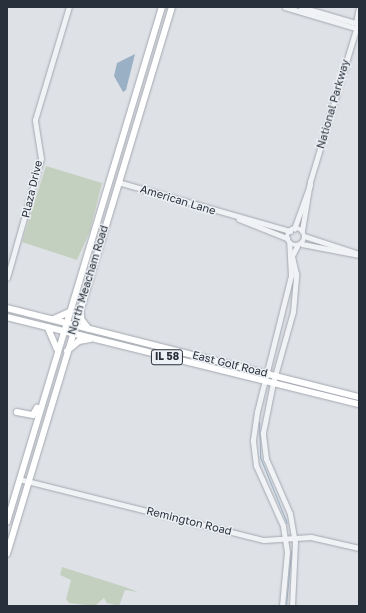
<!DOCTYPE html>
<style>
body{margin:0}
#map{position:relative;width:366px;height:613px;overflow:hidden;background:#dee1e6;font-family:"Golos Text",sans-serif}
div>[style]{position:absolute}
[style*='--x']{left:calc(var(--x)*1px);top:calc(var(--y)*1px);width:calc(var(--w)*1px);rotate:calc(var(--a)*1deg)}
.green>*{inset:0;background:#c4d0bf}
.water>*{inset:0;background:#9ab0c5}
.stream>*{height:1px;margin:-0.5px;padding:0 0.5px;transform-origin:0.5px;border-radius:0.5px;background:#9ab0c5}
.roads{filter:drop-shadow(0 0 1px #a4a8b0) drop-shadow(0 0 1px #a4a8b0)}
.minor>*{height:4.5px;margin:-2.25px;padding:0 2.25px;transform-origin:2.25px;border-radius:2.25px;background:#f0f2f5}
.minor>.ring{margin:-2.25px;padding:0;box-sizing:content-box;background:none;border:4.5px solid #f0f2f5;border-radius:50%}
.major>*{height:5.5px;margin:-2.75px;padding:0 2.75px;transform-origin:2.75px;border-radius:2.75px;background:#fff}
span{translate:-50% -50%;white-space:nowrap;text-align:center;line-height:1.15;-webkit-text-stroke:3px #edf0f4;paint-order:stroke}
.shield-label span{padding:1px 3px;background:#edf0f4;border:1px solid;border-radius:3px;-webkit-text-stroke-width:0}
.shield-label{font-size:10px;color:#28303c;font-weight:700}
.street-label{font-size:11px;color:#28303c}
.frame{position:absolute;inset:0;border:8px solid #28303c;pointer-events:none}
</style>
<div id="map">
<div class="green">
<i style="clip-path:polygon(46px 166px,102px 183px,90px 231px,77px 260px,22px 242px)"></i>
<i style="clip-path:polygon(62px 567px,125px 587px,138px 592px,125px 590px,119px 606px,107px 603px,104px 598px,95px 606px,69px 603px,66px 599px,71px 580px,60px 575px)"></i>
</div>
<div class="water">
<i style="clip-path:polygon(135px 54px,126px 90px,123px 92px,114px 76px,117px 63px)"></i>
</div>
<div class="stream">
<i style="--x:259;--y:422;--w:35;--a:88"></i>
<i style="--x:260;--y:457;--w:71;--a:67.8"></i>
<i style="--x:286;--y:606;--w:55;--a:-84.8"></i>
</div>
<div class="roads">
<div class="minor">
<i style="--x:285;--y:7;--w:77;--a:16.6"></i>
<i style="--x:301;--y:7;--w:60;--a:16.3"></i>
<i style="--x:356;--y:23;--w:16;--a:-79"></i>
<i style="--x:118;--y:182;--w:179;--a:15.9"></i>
<i style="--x:239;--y:219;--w:52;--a:21.6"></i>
<i class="ring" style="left:287px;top:228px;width:13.5px;height:13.5px"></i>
<i style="--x:294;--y:229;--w:47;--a:-70"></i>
<i style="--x:302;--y:231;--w:50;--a:-80.7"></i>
<i style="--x:310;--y:182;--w:169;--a:-73.2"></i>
<i style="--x:304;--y:236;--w:58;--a:18.1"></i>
<i style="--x:302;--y:244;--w:58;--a:10.9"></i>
<i style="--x:7;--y:278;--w:124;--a:-74.1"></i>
<i style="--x:41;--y:159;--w:39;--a:-99"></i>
<i style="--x:35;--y:120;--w:118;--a:-73.3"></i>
<i style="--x:19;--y:479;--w:252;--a:14"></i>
<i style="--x:264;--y:540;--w:47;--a:-3.7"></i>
<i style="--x:311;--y:537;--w:49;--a:12.9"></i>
<i style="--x:282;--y:606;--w:54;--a:-84.7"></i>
<i style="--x:287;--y:552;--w:26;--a:-99"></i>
<i style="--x:283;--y:526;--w:66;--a:-114.2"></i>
<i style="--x:256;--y:466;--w:26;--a:-97"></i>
<i style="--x:253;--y:440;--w:28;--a:-82"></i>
<i style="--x:257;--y:412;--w:140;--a:-76"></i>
<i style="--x:291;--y:276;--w:33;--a:-93"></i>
<i style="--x:292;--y:606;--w:63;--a:-87.3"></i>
<i style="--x:295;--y:543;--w:29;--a:-100"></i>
<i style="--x:290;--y:514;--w:60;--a:-113.6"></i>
<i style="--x:266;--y:459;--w:26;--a:-97"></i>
<i style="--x:263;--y:433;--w:51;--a:-78.7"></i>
<i style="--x:273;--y:383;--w:74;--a:-74.3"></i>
<i style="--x:293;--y:312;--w:38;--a:-85"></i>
<i style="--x:296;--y:274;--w:18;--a:-103"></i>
<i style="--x:292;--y:256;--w:11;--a:-63"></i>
</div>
<div class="major">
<i style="--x:7;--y:308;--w:363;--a:14.2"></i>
<i style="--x:81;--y:311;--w:9;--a:84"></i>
<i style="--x:82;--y:320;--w:11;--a:52"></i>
<i style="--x:7;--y:317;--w:363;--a:13.9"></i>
<i style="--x:54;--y:319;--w:17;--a:-24"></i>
<i style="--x:48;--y:327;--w:23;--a:67"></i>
<i style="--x:67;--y:351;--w:16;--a:-40"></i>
<i style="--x:79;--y:341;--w:11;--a:-10"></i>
<i style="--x:17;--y:412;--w:16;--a:11"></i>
<i style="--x:33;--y:415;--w:8;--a:-60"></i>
<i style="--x:7;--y:522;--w:538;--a:-73.25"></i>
<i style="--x:7;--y:554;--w:571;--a:-73.21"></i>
</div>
</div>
<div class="shield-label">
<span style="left:167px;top:357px">IL 58</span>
</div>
<div class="street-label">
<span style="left:333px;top:104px;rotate:-74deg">National Parkway</span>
<span style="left:32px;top:189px;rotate:-77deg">Plaza Drive</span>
<span style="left:178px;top:200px;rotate:17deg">American Lane</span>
<span style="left:88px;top:280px;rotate:-73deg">North Meacham Road</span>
<span style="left:230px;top:364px;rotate:14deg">East Golf Road</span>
<span style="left:189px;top:521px;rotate:14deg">Remington Road</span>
</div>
<div class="frame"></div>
</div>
